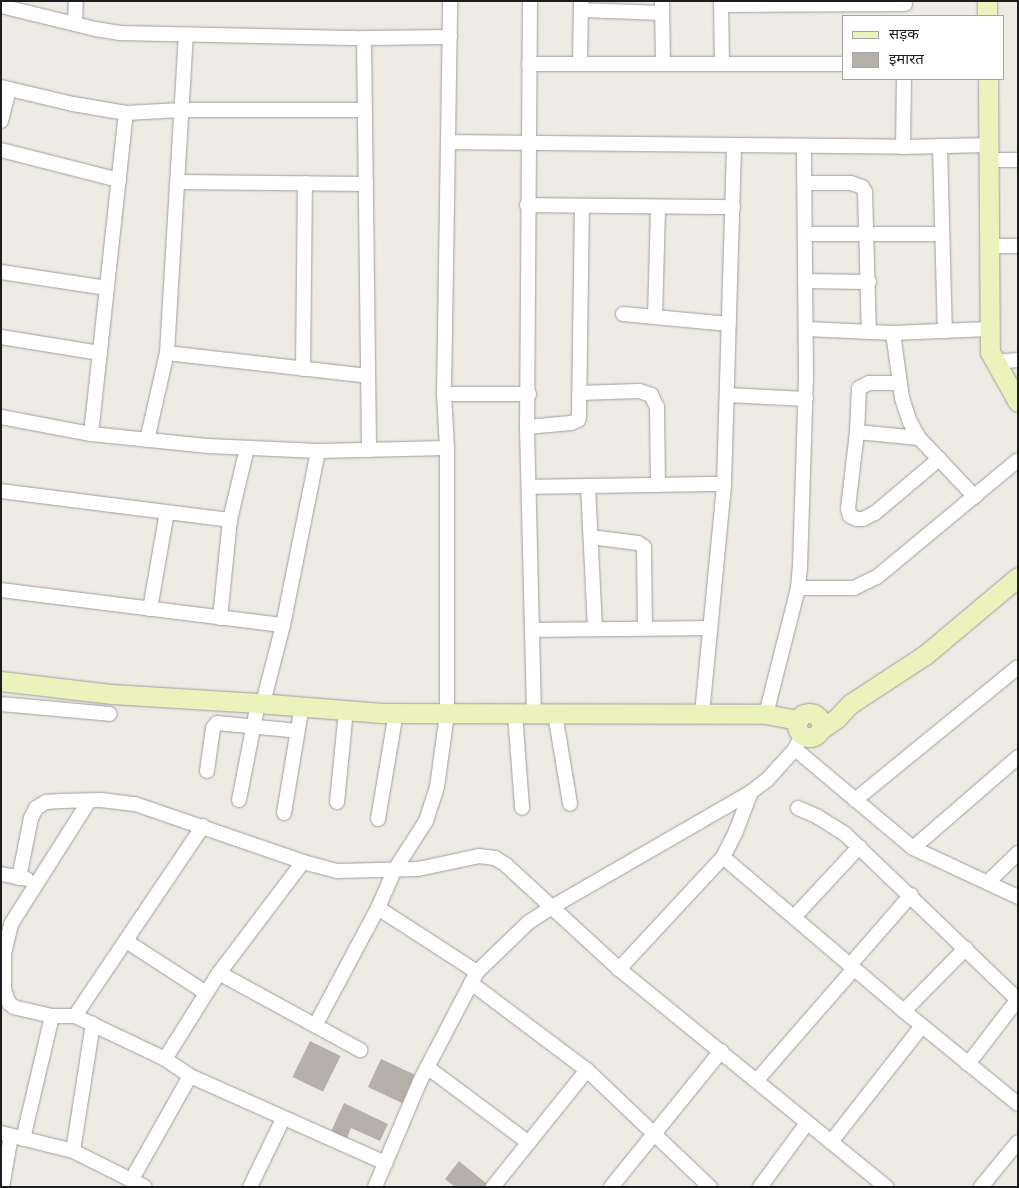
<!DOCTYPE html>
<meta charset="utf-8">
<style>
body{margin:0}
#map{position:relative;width:1019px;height:1188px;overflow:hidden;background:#edebe4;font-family:Raleway,"Noto Sans Devanagari",sans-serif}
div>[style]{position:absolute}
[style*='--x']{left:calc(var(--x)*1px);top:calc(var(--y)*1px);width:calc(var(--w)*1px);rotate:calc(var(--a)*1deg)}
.building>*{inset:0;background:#b6b0aa;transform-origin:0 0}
.roads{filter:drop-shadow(0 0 1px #9e9e9e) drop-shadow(0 0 1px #9e9e9e)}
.street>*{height:14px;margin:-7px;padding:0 7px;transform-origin:7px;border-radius:7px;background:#fff}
.secondary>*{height:19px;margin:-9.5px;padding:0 9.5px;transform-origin:9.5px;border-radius:9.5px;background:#ebf2bc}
.secondary>.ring{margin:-9.5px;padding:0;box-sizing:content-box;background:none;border:19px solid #ebf2bc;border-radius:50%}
span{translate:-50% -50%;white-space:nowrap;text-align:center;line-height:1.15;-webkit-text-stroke:5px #fff;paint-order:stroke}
.frame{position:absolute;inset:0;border:2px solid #1d1d1d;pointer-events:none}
.legend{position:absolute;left:842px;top:15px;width:162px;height:65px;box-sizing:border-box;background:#fff;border:1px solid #a5a5a5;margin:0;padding:6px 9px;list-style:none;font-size:15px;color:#1d1d1d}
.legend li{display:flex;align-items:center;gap:10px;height:25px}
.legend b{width:25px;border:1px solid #a5a5a5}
</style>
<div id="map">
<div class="building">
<i style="left:310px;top:1041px;width:34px;height:40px;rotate:26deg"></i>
<i style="left:381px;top:1059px;width:38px;height:31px;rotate:25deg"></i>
<i style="clip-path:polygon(344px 1103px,388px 1124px,380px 1141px,351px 1128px,345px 1143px,329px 1136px)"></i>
<i style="clip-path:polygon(459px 1161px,487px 1184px,484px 1187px,455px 1187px,445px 1179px)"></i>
</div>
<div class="roads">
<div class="street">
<i style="--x:530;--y:1;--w:426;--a:90.4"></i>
<i style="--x:527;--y:427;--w:287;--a:88.6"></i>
<i style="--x:662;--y:1;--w:63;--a:89.1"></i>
<i style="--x:721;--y:1;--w:63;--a:89.1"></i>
<i style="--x:721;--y:5;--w:184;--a:-0.3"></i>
<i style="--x:1;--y:6;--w:97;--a:13.7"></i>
<i style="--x:95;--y:29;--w:24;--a:9"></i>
<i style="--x:119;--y:33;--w:245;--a:1.2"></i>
<i style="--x:364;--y:38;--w:86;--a:-0.7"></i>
<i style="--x:581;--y:10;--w:81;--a:2.1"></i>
<i style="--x:75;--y:24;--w:23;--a:-88"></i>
<i style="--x:364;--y:38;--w:412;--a:89.3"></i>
<i style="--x:529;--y:64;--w:314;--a:0"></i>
<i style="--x:580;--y:64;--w:62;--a:-89.1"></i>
<i style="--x:1;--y:87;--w:74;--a:13.3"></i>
<i style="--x:73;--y:104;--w:54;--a:9.6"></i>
<i style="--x:126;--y:113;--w:55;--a:-3.1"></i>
<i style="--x:181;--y:110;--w:184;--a:0"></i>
<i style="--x:1;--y:121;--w:33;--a:-76"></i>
<i style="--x:450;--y:142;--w:453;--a:0.6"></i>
<i style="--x:903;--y:147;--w:68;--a:-89.2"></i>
<i style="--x:940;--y:146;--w:185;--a:88.5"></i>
<i style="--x:903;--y:147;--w:85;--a:-1.3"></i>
<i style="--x:1;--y:150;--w:122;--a:14.3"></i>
<i style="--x:988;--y:160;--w:30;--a:0"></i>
<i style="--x:177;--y:182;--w:189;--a:0.6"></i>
<i style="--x:805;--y:183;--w:46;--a:0"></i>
<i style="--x:851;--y:183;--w:12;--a:20"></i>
<i style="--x:862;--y:187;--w:6;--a:59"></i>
<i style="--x:865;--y:192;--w:140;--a:88.4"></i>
<i style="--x:527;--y:205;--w:206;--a:0.6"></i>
<i style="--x:805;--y:234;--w:137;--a:0"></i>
<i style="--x:989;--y:246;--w:29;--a:0"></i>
<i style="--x:1;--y:272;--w:107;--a:8.6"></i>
<i style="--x:805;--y:281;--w:64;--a:0.9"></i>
<i style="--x:623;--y:314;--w:106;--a:5.4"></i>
<i style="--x:655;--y:317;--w:110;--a:-88.4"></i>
<i style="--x:806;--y:329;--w:87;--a:2.6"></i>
<i style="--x:893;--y:333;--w:96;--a:-2.4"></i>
<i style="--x:893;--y:333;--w:66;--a:82.1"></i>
<i style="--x:902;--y:398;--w:25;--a:72"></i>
<i style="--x:910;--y:422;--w:18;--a:61"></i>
<i style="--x:919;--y:438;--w:81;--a:46.5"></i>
<i style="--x:1;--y:337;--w:100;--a:9.2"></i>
<i style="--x:167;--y:353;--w:202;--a:6.5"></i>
<i style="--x:995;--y:362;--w:23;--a:-5"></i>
<i style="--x:303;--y:369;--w:186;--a:-89.4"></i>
<i style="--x:900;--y:383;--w:31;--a:180"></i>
<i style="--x:869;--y:383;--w:11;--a:153"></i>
<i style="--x:859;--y:388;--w:44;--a:92.6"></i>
<i style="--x:857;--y:432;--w:78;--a:96.7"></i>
<i style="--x:848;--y:509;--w:7;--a:74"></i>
<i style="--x:850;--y:516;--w:8;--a:23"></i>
<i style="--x:857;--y:519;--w:6;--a:0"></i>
<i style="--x:863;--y:519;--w:13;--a:-27"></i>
<i style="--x:875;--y:513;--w:84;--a:-40.2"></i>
<i style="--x:579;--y:393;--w:60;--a:-1.9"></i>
<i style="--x:639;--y:391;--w:13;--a:18"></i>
<i style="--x:651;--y:395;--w:13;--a:63"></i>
<i style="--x:657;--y:407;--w:78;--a:89.3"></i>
<i style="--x:444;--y:394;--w:85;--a:0"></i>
<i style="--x:727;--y:395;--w:79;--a:2.9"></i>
<i style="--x:1;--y:417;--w:92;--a:10.7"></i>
<i style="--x:91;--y:434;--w:118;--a:5.9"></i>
<i style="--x:208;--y:446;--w:110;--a:2.6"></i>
<i style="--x:318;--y:451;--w:129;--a:-1.3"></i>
<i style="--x:527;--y:427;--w:44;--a:-5.2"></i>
<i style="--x:571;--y:423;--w:8;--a:-23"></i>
<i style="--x:578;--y:420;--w:4;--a:-76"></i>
<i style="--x:579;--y:416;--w:209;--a:-89.2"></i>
<i style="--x:857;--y:432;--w:62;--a:5.5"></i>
<i style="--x:91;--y:434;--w:323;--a:-83.8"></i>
<i style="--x:147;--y:440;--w:89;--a:-77.1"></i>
<i style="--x:167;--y:353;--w:319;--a:-86.6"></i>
<i style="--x:588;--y:486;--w:143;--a:87.2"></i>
<i style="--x:529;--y:487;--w:195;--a:-0.9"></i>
<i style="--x:1;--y:491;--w:231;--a:7.2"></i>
<i style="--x:591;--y:537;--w:47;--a:7.3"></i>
<i style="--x:638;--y:543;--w:7;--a:34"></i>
<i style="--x:644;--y:547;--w:81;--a:89.3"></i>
<i style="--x:798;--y:588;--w:56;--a:0"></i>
<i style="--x:854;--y:588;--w:25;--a:-26"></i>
<i style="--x:877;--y:577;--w:183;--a:-39.7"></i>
<i style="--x:1;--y:590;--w:284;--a:7.1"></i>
<i style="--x:150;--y:609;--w:98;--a:-80.1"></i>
<i style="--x:220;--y:618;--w:99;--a:-84.2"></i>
<i style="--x:230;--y:520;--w:74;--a:-76.7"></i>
<i style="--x:532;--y:630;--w:178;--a:-0.6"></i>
<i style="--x:263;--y:703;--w:81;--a:-75.6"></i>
<i style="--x:283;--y:625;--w:177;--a:-78.6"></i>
<i style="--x:1;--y:704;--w:109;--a:5.2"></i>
<i style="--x:515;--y:714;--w:94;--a:85.7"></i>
<i style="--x:555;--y:714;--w:91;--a:80.5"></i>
<i style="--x:702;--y:714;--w:231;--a:-84.5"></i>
<i style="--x:724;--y:484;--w:338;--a:-88.3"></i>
<i style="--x:766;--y:714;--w:130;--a:-75.7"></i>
<i style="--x:798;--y:588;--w:21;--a:-85"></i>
<i style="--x:800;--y:567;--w:187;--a:-88.2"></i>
<i style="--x:806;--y:380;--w:234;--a:-90.5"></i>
<i style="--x:795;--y:749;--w:154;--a:40"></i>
<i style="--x:913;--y:848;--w:116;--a:25"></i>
<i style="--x:207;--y:771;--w:43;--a:-82.1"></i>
<i style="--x:213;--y:728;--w:6;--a:-51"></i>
<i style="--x:217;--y:723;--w:81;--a:5.6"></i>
<i style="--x:239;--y:800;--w:99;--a:-78.9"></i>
<i style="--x:855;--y:800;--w:210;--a:-39.2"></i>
<i style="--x:337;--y:802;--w:92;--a:-84.4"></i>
<i style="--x:798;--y:808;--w:22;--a:24"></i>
<i style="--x:818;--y:817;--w:32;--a:32"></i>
<i style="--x:845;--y:834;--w:240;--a:43.8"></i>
<i style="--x:284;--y:813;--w:109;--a:-80.5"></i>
<i style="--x:378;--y:819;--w:108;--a:-80.4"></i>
<i style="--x:203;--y:826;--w:229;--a:124"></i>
<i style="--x:75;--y:1016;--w:100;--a:25.5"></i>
<i style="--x:165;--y:1059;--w:30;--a:34"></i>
<i style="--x:190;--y:1076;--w:214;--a:24"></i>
<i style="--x:913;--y:848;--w:139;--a:-40.9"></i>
<i style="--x:723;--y:857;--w:238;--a:40.4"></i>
<i style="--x:904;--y:1011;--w:147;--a:39.2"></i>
<i style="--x:1;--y:874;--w:26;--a:11"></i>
<i style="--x:19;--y:878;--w:61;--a:-78.7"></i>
<i style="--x:31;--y:818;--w:11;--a:-63"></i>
<i style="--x:36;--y:808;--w:12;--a:-31"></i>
<i style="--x:46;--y:802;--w:15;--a:-4"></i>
<i style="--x:61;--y:801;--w:40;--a:-1.4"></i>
<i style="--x:101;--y:800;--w:34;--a:7"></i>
<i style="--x:135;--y:804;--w:178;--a:19"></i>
<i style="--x:303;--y:862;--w:35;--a:15"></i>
<i style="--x:337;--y:871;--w:81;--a:-1.4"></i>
<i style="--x:418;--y:869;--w:62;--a:-12"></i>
<i style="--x:479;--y:856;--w:16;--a:7"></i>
<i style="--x:495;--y:858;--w:13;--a:32"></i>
<i style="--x:506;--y:865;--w:154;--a:42.6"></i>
<i style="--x:619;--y:969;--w:345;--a:39.2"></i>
<i style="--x:988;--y:882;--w:42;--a:-44"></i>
<i style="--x:378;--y:908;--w:118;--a:32.9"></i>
<i style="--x:794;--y:917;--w:96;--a:-47.1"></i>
<i style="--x:126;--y:941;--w:95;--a:33"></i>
<i style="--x:850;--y:965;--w:93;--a:-48.9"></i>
<i style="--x:619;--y:969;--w:153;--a:-47.1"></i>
<i style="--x:723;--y:857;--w:29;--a:-63"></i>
<i style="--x:736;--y:831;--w:42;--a:-69"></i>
<i style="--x:219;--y:973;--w:161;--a:28.6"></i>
<i style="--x:471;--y:983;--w:145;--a:36.9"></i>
<i style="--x:587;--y:1070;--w:150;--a:128.8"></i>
<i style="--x:904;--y:1011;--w:88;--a:-45.5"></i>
<i style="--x:75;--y:1016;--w:23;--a:180"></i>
<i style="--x:52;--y:1016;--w:39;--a:-167"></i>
<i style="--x:14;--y:1007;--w:6;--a:-141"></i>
<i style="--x:9;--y:1003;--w:14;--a:-111"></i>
<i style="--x:4;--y:990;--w:37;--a:-90"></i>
<i style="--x:4;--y:953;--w:30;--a:-76"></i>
<i style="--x:11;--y:924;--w:146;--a:-57.6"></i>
<i style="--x:316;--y:1024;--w:132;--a:-61.9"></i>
<i style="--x:378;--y:908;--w:40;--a:-66.6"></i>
<i style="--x:394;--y:871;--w:59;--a:-57.4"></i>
<i style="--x:426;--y:821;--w:36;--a:-72"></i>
<i style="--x:437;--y:787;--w:74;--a:-82.2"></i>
<i style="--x:447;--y:714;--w:266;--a:-90"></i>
<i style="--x:447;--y:448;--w:54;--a:-93.2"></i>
<i style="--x:444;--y:394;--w:393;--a:-89.1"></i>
<i style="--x:165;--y:1059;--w:102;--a:-57.9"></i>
<i style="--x:219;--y:973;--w:139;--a:-52.9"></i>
<i style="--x:968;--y:1064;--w:82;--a:-52.4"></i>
<i style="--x:427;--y:1067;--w:127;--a:36.7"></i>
<i style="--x:587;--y:1070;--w:170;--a:43.6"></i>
<i style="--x:757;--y:1080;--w:147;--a:-48.9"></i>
<i style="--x:1;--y:1133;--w:74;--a:14"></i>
<i style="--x:73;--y:1151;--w:80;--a:26.6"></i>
<i style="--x:23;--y:1139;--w:126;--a:-76.7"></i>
<i style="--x:831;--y:1142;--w:147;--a:-51.9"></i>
<i style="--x:73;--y:1151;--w:129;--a:-81.1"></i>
<i style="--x:132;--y:1179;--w:118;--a:-60.6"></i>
<i style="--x:2;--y:1187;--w:52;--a:-80"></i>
<i style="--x:250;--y:1187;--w:76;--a:-64.1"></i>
<i style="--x:375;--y:1187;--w:115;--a:-67"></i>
<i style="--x:420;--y:1081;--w:123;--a:-62.4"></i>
<i style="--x:477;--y:972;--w:72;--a:-43.9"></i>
<i style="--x:529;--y:922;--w:27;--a:-33"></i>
<i style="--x:552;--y:907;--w:230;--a:-30"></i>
<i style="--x:751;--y:792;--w:20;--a:-37"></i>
<i style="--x:767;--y:780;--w:42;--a:-47.9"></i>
<i style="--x:795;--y:749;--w:16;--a:-63"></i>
<i style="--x:611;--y:1187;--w:175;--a:-51"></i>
<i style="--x:760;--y:1187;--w:79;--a:-53.7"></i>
<i style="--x:981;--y:1187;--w:58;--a:-50.6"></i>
</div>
<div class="secondary">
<i style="--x:987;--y:1;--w:15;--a:90"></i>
<i style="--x:988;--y:79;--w:273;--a:89.6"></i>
<i style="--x:990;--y:352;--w:57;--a:60.8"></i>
<i style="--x:1;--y:681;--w:112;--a:6.7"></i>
<i style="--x:112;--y:694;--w:146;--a:3.5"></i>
<i style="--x:258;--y:703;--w:124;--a:4.6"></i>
<i style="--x:382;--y:713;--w:384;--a:0.1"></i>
<i style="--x:766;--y:714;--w:33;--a:11"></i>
<i class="ring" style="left:797px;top:713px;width:5px;height:5px"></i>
<i style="--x:820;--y:730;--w:21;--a:-35"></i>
<i style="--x:837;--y:718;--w:19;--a:-47"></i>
<i style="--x:850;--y:704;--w:90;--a:-33.2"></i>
<i style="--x:925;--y:655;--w:121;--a:-40"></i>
</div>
</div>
<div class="frame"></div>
<ul class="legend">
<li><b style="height:6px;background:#ebf2bc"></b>सड़क</li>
<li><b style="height:14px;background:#b6b0aa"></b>इमारत</li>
</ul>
</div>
